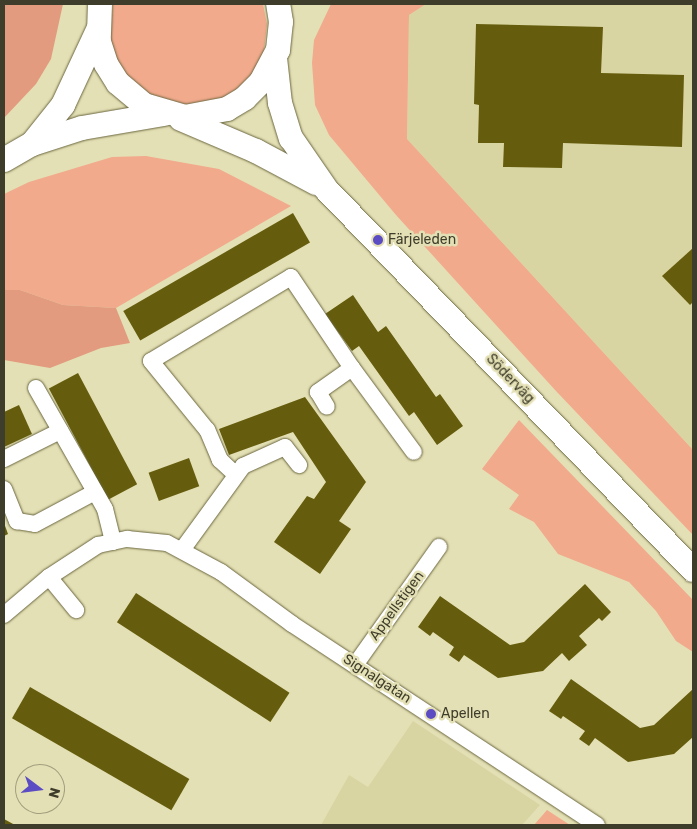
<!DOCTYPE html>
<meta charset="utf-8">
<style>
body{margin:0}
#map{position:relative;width:697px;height:829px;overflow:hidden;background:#e4e0b5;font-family:Rubik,sans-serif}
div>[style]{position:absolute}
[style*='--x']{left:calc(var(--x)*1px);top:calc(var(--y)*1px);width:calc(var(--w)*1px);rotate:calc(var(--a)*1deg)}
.built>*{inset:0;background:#d9d5a2}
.green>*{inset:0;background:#f1aa8c}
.forest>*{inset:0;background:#e29b7e}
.building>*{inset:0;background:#655d0d;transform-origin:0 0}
.roads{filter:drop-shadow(0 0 1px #6a663f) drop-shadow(0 0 1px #6a663f)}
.street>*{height:16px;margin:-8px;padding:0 8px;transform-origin:8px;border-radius:8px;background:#fff}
.secondary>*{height:24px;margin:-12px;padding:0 12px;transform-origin:12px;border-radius:12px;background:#fff}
.dots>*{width:14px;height:14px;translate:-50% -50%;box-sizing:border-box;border:2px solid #e4e0b5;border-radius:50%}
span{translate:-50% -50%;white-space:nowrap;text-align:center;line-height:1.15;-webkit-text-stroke:5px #e4e0b5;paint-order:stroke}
.poi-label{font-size:14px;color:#3e3d2b}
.left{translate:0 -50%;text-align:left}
.street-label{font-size:14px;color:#3e3d2b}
.frame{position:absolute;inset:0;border:5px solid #3e3d2b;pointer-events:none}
.north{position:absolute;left:15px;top:764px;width:50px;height:50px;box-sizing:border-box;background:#e4e0b5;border:1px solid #a29f7e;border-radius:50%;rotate:105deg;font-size:14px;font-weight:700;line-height:20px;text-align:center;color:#3e3d2b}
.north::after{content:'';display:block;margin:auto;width:18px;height:22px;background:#5b4cc4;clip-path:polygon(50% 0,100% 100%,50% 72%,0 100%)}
</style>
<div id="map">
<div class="built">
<i style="clip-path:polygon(426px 4px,693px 4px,693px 450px,407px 139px,409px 15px)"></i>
<i style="clip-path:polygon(413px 721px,540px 805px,522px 825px,321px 825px,349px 775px,368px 787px)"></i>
</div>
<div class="green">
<i style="clip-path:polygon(113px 4px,263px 4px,267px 24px,264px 51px,251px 76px,238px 90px,222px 100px,186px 108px,142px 93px,118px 65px,110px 38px)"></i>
<i style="clip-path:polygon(331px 4px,426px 4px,409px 15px,407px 139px,693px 450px,693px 535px,556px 391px,396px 215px,329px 135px,315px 105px,312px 63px,314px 40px)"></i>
<i style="clip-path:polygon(146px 156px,219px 169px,291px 206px,116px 308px,63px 305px,20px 290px,4px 290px,4px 194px,29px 182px,112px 157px)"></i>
<i style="clip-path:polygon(519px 420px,693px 600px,693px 652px,676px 641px,656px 611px,629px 582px,558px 554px,534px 522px,509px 509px,519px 495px,482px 469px)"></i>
<i style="clip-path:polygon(547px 810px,570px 825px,534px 825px)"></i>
</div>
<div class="forest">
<i style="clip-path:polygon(4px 4px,63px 4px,51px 59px,36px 84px,4px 118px)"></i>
<i style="clip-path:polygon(4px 290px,20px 290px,63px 305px,116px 308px,130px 343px,101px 348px,50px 368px,4px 360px)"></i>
</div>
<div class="building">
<i style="clip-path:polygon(476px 24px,603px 27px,601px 73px,684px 75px,682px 147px,563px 143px,562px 168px,503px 167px,504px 143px,478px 143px,479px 105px,474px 104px)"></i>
<i style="left:293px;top:213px;width:34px;height:196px;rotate:60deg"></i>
<i style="clip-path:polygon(693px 248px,693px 302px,690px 305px,662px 276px)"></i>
<i style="clip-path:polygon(353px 295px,378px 332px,386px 326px,436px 397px,440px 394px,463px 426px,437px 445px,414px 412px,409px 416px,359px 346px,352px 351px,325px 314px)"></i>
<i style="left:78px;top:373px;width:126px;height:33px;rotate:62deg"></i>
<i style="clip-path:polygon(305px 397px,366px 482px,339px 521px,351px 529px,320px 574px,274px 542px,307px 496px,314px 499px,326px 482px,293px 432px,229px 455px,219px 429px)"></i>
<i style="clip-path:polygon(19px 405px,32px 434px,4px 447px,4px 412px)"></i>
<i style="left:189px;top:458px;width:30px;height:43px;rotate:70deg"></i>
<i style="clip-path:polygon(4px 523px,8px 534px,4px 536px)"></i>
<i style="clip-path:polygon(585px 584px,611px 612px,602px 621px,599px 618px,579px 636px,587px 645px,569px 661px,562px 653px,543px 671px,498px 678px,464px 655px,459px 662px,449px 655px,454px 647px,433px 632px,430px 636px,418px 627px,440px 596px,510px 645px,524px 642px)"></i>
<i style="left:136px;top:593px;width:183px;height:35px;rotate:33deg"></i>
<i style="clip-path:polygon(571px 679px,640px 728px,654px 725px,693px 689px,693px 737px,674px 754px,628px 762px,595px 738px,589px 746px,579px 739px,585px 731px,563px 716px,561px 719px,549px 711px)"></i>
<i style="left:30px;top:687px;width:184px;height:36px;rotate:30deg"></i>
<i style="clip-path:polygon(4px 819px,15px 825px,4px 825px)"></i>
</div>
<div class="roads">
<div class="street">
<i style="--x:352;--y:368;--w:104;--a:53.6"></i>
<i style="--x:36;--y:388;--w:139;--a:60.3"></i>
<i style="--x:105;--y:509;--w:34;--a:76"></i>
<i style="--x:4;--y:459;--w:63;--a:-26.6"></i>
<i style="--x:235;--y:474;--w:21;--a:-137"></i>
<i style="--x:220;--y:460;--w:33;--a:-113"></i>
<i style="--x:207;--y:430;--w:89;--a:-129.1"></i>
<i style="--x:151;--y:361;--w:163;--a:-31"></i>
<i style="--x:291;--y:277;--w:110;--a:56.2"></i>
<i style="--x:352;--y:368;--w:42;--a:144.8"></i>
<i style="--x:318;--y:392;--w:17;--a:59"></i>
<i style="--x:4;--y:489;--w:35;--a:68"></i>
<i style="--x:17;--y:521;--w:18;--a:9"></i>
<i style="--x:35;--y:524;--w:68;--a:-28.1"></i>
<i style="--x:182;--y:550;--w:104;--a:-54"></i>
<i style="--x:243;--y:466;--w:46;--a:-24.3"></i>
<i style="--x:285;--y:447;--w:23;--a:52"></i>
<i style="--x:49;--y:577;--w:43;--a:50.7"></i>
<i style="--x:4;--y:615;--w:59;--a:-40.2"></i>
<i style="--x:49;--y:577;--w:59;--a:-33.1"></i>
<i style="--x:98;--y:545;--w:30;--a:-12"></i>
<i style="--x:127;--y:539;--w:40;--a:5.7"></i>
<i style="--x:167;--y:543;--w:61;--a:28.2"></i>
<i style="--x:221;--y:572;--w:88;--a:36.2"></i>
<i style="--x:292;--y:624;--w:365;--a:33.4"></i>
<i style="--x:355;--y:665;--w:145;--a:-54.6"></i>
</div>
<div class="secondary">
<i style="--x:100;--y:4;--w:38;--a:92"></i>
<i style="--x:99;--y:42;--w:23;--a:72"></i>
<i style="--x:106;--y:64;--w:22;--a:58"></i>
<i style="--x:118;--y:83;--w:34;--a:40"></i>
<i style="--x:144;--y:105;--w:43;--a:16.3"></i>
<i style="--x:185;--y:117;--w:43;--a:-10.8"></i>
<i style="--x:227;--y:109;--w:21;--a:-31"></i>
<i style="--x:245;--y:98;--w:23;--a:-45"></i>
<i style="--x:261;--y:82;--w:36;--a:-62"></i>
<i style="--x:278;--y:50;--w:28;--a:-84"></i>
<i style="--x:281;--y:22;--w:18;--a:-99"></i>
<i style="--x:275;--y:58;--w:45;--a:83.7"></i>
<i style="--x:280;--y:103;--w:37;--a:73"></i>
<i style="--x:291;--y:138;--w:62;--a:55.5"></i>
<i style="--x:326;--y:189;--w:529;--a:46.07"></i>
<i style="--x:181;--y:119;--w:82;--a:23.1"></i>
<i style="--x:256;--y:151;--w:68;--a:28.1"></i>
<i style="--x:32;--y:144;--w:50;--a:-51.5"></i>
<i style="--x:63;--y:105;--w:83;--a:-65"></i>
<i style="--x:4;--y:160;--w:32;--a:-30"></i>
<i style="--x:32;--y:144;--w:52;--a:-17.7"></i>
<i style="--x:82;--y:128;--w:83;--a:-9.7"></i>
</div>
</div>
<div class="dots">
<i style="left:378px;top:240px;background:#5b4cc4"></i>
<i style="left:431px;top:714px;background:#5b4cc4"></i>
</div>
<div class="poi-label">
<span class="left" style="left:388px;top:240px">Färjeleden</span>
<span class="left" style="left:441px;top:714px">Apellen</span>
</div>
<div class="street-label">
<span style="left:510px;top:379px;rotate:46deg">Söderväg</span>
<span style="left:397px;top:606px;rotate:-54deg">Appellstigen</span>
<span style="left:377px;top:679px;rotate:33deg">Signalgatan</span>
</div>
<div class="frame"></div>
<div class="north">N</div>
</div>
